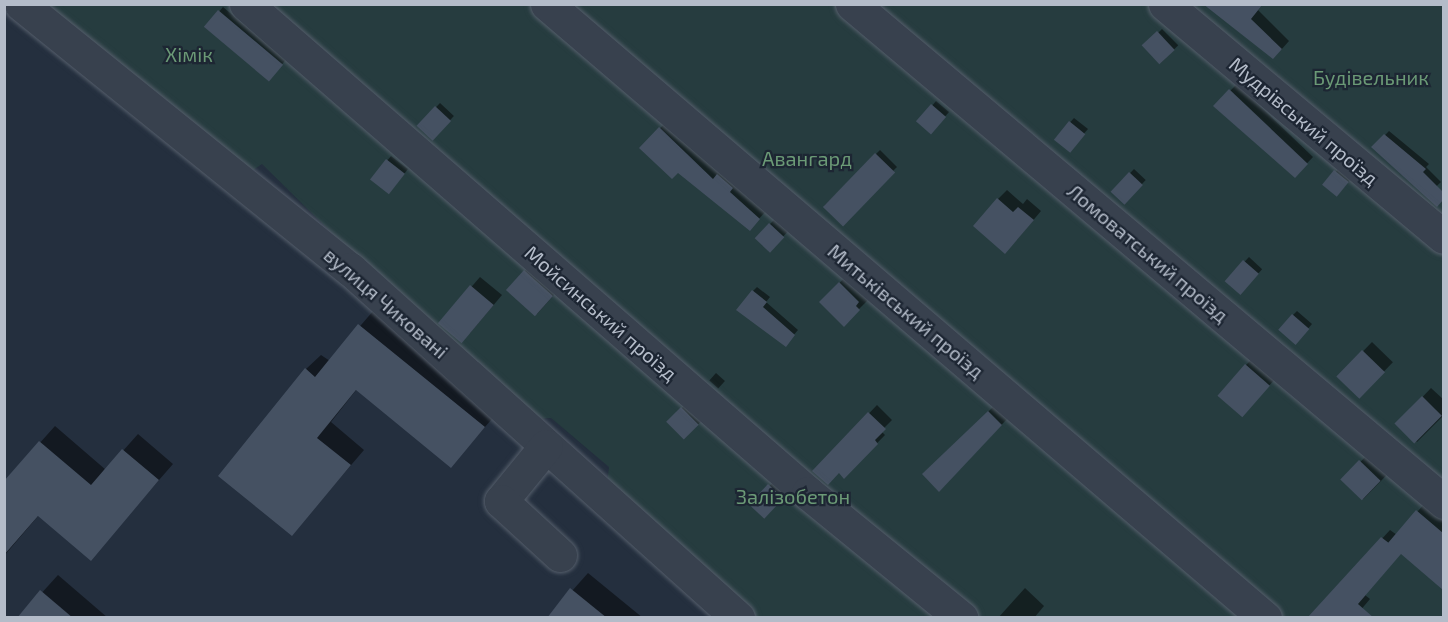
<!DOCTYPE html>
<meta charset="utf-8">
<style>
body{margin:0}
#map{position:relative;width:1448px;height:622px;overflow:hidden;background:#242f3e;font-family:"Exo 2",sans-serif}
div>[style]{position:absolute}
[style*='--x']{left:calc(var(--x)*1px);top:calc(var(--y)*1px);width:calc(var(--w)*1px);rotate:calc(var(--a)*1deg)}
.green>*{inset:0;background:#263c3f}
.shadow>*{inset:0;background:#0007;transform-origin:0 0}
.building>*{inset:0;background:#455162;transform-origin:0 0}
.roads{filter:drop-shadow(0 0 2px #565f6c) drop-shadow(0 0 2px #565f6c)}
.minor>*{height:33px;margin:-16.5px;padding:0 16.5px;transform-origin:16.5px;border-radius:16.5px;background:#38414e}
span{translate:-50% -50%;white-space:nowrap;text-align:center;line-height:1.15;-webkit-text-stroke:4.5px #1d2633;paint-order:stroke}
.park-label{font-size:20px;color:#6b9a76}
.street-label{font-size:20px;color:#b4bcc9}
.frame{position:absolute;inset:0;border:6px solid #b4bcc9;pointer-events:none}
</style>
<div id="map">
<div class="green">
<i style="clip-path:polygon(42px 5px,1443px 5px,1443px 617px,757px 617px,607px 484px,609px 467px,551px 418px,535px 419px,426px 326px,262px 164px,252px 171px)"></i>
</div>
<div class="shadow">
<i style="clip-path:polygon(1205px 4px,1263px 4px,1258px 10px,1289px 41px,1281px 50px)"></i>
<i style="left:223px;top:7px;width:82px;height:26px;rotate:40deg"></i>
<i style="left:1162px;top:29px;width:23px;height:25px;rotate:45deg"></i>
<i style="clip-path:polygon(1237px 84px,1313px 157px,1295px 176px,1215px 106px)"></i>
<i style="clip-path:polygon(936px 101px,949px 112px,934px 129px,919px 122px)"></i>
<i style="left:440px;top:103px;width:19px;height:31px;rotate:43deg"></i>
<i style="clip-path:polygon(1074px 118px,1088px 129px,1072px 147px,1055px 139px)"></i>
<i style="clip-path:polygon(668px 120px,767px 210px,757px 221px,641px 148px)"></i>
<i style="clip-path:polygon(1389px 131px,1429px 164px,1426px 167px,1441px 182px,1426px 196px,1374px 147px)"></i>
<i style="left:880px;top:150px;width:24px;height:79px;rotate:45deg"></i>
<i style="clip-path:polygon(391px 156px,408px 169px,393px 188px,372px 179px)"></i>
<i style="left:1340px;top:167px;width:16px;height:24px;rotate:40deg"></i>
<i style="left:1134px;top:169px;width:16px;height:31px;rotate:43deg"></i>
<i style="clip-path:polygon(1007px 190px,1023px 204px,1027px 199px,1041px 211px,1014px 243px,998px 199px)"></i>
<i style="clip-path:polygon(779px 215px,792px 227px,779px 241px,756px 238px)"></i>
<i style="left:1249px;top:257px;width:18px;height:33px;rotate:43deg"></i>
<i style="clip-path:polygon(533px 263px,561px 287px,537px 314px,525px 271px)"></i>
<i style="clip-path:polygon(848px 274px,868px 300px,844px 324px,821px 302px)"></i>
<i style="clip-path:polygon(480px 277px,502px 295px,470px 333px,440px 323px)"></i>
<i style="clip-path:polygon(757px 287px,770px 297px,766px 302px,798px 330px,785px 345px,753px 291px)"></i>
<i style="clip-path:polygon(374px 310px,498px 412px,451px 466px,357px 389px,331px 422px,364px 450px,292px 534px,306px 369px,321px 355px,330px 361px)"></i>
<i style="clip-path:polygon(1297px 311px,1312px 324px,1300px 338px,1293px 315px)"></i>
<i style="left:1372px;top:342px;width:29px;height:49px;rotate:44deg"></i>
<i style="clip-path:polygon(1254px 357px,1276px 378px,1250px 407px,1246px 365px)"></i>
<i style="left:716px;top:373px;width:12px;height:10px;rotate:42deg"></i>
<i style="clip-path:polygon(1431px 388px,1444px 400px,1444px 415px,1417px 442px,1397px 424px)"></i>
<i style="left:686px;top:404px;width:23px;height:25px;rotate:45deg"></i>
<i style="clip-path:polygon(996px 404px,1009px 417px,939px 490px,925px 474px)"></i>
<i style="clip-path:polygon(877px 405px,892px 420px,881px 431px,885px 435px,844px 477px,839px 471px,815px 470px)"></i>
<i style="clip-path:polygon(55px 426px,106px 470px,138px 434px,173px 464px,90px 559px,39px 515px,4px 556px,4px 483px)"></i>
<i style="left:1369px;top:453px;width:28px;height:37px;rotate:44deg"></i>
<i style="left:778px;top:477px;width:16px;height:39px;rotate:43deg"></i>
<i style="clip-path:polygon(1425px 503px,1444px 518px,1444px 589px,1402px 552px,1365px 595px,1370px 599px,1354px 618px,1309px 618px,1390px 530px,1397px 535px)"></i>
<i style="clip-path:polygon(588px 573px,643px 618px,548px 618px)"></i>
<i style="clip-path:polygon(58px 575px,108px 618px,19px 618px)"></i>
<i style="clip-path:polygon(1025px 588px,1044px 606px,1034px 618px,998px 618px)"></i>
</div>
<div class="building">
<i style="clip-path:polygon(1203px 4px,1263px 4px,1251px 19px,1282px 49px,1273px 59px)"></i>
<i style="left:218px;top:10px;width:85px;height:22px;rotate:40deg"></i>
<i style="left:1157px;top:31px;width:26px;height:21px;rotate:47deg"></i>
<i style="clip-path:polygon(1229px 89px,1308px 164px,1295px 178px,1213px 106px)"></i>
<i style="left:931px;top:104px;width:20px;height:23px;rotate:41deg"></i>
<i style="left:435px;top:106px;width:22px;height:27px;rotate:43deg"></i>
<i style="left:1069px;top:121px;width:21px;height:24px;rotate:39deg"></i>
<i style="clip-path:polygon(659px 127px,713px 179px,717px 174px,733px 188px,730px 192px,760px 219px,750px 231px,678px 173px,672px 179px,639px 148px)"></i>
<i style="clip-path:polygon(1384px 134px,1426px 169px,1423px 172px,1443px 192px,1443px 200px,1437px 207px,1371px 147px)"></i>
<i style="left:875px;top:153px;width:28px;height:75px;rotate:44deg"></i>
<i style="left:386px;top:159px;width:24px;height:26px;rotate:38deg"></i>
<i style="left:1334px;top:170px;width:19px;height:19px;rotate:39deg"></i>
<i style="left:1129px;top:172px;width:19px;height:27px;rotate:43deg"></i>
<i style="clip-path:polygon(997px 198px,1013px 212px,1018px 207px,1034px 220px,1005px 254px,973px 226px)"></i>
<i style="left:769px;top:223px;width:21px;height:21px;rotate:43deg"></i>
<i style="left:1243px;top:260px;width:21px;height:28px;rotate:41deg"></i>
<i style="left:524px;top:270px;width:39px;height:27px;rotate:42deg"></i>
<i style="clip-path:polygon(839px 282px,859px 302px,856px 306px,860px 310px,844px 327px,819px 302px)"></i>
<i style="left:470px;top:285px;width:31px;height:50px;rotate:40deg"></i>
<i style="clip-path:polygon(752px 290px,767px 302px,763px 307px,795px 335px,786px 347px,736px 310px)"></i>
<i style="left:1292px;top:314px;width:23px;height:21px;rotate:41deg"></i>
<i style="clip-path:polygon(358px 324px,485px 427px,451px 468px,356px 390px,317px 438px,351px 465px,292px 536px,218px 476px,305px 368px,315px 377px)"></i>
<i style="left:1362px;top:350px;width:32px;height:37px;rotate:44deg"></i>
<i style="left:1245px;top:364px;width:33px;height:42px;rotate:41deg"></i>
<i style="left:1422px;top:396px;width:28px;height:39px;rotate:45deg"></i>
<i style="left:681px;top:407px;width:25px;height:21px;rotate:45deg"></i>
<i style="clip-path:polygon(988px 411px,1002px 425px,939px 492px,922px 474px)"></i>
<i style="clip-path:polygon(868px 412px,886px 429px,875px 440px,878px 444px,844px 479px,839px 473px,828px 485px,812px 471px)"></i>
<i style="clip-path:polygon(39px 441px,91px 485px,122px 449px,159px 480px,91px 561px,38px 516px,4px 555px,4px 481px)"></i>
<i style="left:1359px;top:460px;width:30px;height:27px;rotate:44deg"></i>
<i style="left:768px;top:484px;width:21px;height:28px;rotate:43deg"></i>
<i style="clip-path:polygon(1416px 510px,1443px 533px,1443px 590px,1401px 554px,1358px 604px,1374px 618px,1307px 618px,1381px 537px,1394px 547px,1388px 543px)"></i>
<i style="clip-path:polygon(570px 588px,607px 618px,547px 618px)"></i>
<i style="clip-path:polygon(40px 590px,73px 618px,17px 618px)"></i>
</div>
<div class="roads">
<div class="minor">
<i style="--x:21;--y:4;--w:422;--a:38.9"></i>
<i style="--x:350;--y:269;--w:522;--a:41.97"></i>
<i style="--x:246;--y:4;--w:745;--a:41.03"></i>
<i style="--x:808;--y:493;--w:198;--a:39.2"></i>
<i style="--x:547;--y:4;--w:945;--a:40.54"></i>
<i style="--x:852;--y:4;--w:774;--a:40.07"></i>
<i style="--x:1165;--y:4;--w:363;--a:39.9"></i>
<i style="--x:546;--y:446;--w:71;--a:129.3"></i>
<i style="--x:501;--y:501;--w:80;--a:42.5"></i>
</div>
</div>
<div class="park-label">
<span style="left:189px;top:54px">Хімік</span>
<span style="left:1371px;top:77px">Будівельник</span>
<span style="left:807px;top:158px">Авангард</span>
<span style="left:793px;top:496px">Залізобетон</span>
</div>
<div class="street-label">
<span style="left:1304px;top:121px;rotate:40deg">Мудрівський проїзд</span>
<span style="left:1148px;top:253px;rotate:40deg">Ломоватський проїзд</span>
<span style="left:386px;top:303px;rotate:41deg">вулиця Чиковані</span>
<span style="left:906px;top:311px;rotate:40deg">Митьківський проїзд</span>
<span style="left:601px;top:313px;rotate:41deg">Мойсинський проїзд</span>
</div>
<div class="frame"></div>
</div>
